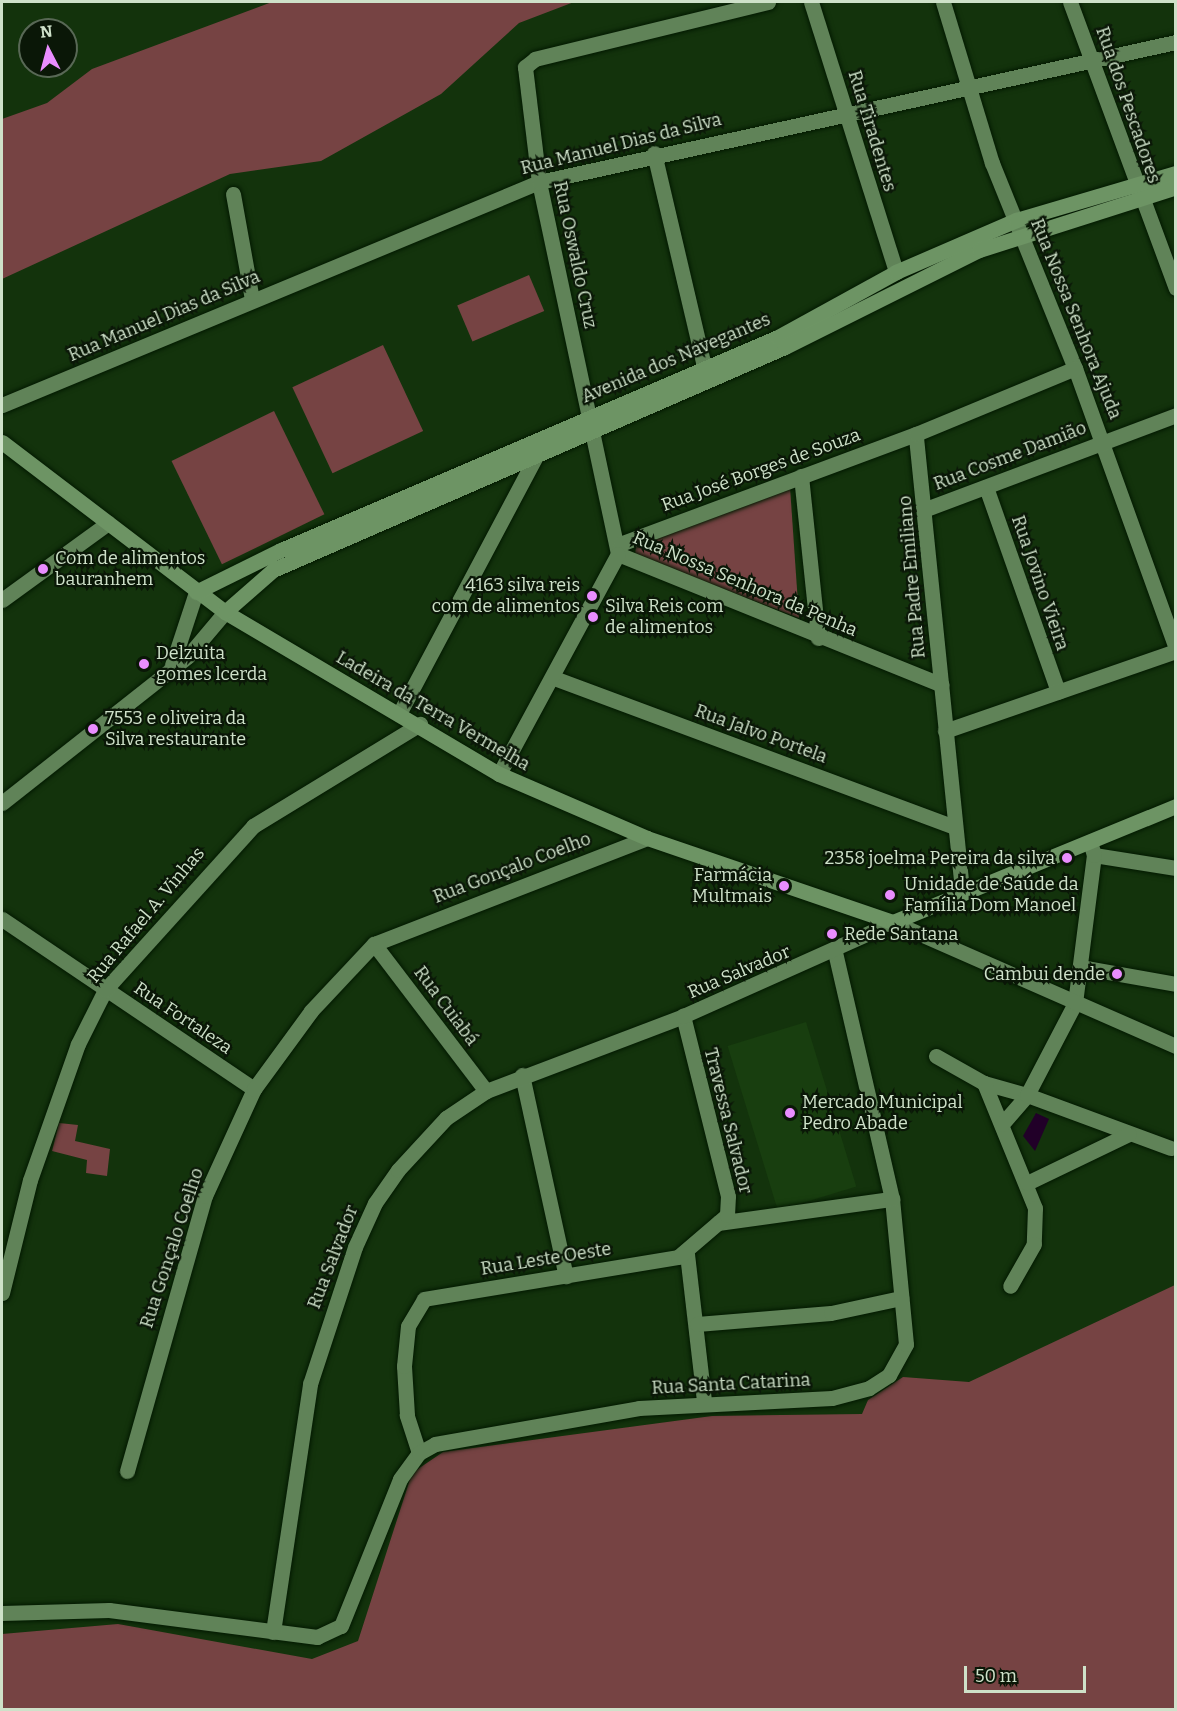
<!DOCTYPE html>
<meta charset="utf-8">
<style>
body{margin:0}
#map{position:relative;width:1177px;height:1711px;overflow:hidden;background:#13330c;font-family:Bitter,serif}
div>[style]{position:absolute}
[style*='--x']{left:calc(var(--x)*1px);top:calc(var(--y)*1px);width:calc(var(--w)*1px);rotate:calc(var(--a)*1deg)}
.built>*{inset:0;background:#183e0f;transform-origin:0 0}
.green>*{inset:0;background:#764343;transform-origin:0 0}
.water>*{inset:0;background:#210028}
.roads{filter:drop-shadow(0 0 2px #031900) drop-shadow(0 0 2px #031900)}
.street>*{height:15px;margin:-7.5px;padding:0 7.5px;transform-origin:7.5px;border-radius:7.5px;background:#608358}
.secondary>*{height:15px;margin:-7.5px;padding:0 7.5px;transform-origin:7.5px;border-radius:7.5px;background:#6d9464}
.dots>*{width:16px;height:16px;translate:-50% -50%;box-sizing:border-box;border:3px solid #0a1707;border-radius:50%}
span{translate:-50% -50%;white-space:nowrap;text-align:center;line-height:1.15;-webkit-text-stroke:4.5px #0a1707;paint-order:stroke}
.street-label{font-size:18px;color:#cee1c9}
.poi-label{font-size:18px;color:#cee1c9}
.left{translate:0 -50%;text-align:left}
.right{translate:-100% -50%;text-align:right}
.frame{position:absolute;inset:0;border:3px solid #cee1c9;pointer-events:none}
.north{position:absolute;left:18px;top:18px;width:60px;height:60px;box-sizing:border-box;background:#0a1707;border:2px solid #586855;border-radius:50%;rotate:354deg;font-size:16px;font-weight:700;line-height:24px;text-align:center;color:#cee1c9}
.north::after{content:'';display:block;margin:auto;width:21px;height:27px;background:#e98dfe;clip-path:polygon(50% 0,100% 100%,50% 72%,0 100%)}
.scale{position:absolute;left:964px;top:1666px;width:122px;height:27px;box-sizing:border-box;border:3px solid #cee1c9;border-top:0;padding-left:8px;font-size:18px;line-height:21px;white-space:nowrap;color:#cee1c9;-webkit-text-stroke:4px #0a1707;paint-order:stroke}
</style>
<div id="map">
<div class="built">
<i style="left:806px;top:1022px;width:172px;height:82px;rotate:73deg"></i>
</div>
<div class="green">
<i style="clip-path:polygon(272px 2px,574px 2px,519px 23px,441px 94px,321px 161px,230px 174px,2px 279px,2px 119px,47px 103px,92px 69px)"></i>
<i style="left:529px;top:275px;width:39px;height:78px;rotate:67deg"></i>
<i style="left:383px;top:345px;width:95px;height:100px;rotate:65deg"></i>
<i style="left:274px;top:411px;width:115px;height:114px;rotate:64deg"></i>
<i style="clip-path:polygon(790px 487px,799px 618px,635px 555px,636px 546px)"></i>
<i style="clip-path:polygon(59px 1123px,78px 1125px,75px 1141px,110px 1149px,107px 1176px,86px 1173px,87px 1160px,52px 1151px)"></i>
<i style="clip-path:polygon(1175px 1285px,1175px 1709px,2px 1710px,2px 1634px,118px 1624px,312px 1659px,358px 1641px,412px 1473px,443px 1452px,712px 1416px,862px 1414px,868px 1400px,903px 1377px,969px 1382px)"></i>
</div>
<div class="water">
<i style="clip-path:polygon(1036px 1113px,1049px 1119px,1035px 1151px,1023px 1136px)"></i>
</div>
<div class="roads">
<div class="street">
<i style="--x:768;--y:2;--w:240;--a:166.3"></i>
<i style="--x:535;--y:59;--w:13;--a:141"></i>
<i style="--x:525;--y:67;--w:116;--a:83.1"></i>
<i style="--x:539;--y:182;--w:380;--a:78"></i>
<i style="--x:618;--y:554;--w:349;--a:22"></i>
<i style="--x:811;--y:2;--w:283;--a:72.5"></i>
<i style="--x:943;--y:2;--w:168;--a:73.1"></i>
<i style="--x:992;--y:163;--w:221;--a:68"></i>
<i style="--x:1075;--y:368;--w:299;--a:70.2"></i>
<i style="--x:1070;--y:2;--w:305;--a:69.7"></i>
<i style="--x:654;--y:153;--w:220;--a:76.8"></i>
<i style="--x:233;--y:194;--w:108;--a:79.8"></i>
<i style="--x:2;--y:405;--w:581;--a:-22.55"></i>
<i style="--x:539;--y:182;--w:652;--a:-12.4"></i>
<i style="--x:801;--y:476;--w:163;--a:84"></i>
<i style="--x:986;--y:487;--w:217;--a:70.6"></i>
<i style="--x:926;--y:509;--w:267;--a:-20.6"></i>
<i style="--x:620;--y:544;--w:316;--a:-20.4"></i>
<i style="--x:2;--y:600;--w:131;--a:-36"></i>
<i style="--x:172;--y:665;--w:77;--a:-71.8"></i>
<i style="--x:554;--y:678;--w:428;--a:20.4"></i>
<i style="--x:400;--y:712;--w:302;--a:-62"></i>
<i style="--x:945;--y:731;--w:244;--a:-19.1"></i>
<i style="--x:499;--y:774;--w:250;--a:-61.6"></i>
<i style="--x:2;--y:803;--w:236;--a:-38.3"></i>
<i style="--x:187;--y:657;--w:59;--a:-49.8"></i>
<i style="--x:1094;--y:855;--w:83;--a:9"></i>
<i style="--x:962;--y:890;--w:458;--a:-95.8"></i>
<i style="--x:916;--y:434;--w:172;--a:-22.5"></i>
<i style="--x:2;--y:919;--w:304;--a:34"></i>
<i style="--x:374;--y:944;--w:185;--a:52.7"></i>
<i style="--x:1080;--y:967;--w:97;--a:10"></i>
<i style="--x:936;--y:1056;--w:55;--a:29.4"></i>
<i style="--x:984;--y:1083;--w:45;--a:15.6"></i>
<i style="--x:1027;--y:1095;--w:104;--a:-62.4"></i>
<i style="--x:1075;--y:1003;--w:149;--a:-82.7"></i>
<i style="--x:1094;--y:855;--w:14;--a:-107"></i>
<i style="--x:522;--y:1075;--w:206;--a:77.7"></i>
<i style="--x:984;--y:1083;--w:135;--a:67.8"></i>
<i style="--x:1035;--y:1208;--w:36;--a:92"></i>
<i style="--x:1034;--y:1244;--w:48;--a:119.7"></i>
<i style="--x:1002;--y:1124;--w:38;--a:-49"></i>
<i style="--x:1027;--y:1095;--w:153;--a:20.3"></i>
<i style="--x:1027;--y:1183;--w:113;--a:-25.7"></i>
<i style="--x:718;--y:1223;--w:176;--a:-7.9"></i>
<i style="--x:687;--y:1254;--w:148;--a:83.4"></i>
<i style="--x:2;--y:1293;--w:116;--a:-76.1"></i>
<i style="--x:30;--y:1180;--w:144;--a:-70.6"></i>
<i style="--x:78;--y:1044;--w:60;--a:-63.4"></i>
<i style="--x:105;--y:990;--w:221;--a:-47.9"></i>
<i style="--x:253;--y:826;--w:196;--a:-31.4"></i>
<i style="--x:697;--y:1324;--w:134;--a:-4.7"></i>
<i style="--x:831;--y:1313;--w:72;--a:-12.1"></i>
<i style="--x:419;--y:1453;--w:40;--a:-108"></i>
<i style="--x:407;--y:1415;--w:49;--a:-93.5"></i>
<i style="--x:404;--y:1366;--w:40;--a:-84.3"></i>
<i style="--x:408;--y:1326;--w:31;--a:-59"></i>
<i style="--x:424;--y:1299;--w:257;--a:-9.4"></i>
<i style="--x:678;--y:1257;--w:65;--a:-40.6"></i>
<i style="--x:727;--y:1215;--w:19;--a:-87"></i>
<i style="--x:728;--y:1196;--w:186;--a:-104"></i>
<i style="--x:127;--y:1471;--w:286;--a:-74.2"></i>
<i style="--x:205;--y:1196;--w:118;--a:-65.4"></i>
<i style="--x:254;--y:1089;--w:97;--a:-53.8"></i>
<i style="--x:311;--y:1011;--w:92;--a:-46.8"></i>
<i style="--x:374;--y:944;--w:293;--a:-21.2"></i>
<i style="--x:2;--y:1613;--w:107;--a:-1.6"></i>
<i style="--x:109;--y:1610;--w:210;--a:7.4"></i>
<i style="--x:317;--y:1637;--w:26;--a:-25"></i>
<i style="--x:341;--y:1626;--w:158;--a:-68.1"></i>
<i style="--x:400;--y:1479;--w:32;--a:-54"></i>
<i style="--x:419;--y:1453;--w:18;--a:-29"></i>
<i style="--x:435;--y:1444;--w:207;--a:-10"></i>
<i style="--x:639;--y:1408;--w:193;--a:-3"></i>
<i style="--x:832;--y:1398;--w:38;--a:-15"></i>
<i style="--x:869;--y:1388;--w:24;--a:-33"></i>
<i style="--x:889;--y:1375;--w:35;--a:-61"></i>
<i style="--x:906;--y:1344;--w:146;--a:-95.5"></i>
<i style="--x:892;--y:1199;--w:253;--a:-103"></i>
<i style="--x:273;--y:1632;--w:251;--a:-81.5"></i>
<i style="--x:310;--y:1384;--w:144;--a:-71.8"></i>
<i style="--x:355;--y:1247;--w:48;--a:-65.6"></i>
<i style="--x:375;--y:1203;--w:40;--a:-55.1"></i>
<i style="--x:398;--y:1170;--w:71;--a:-47.3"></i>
<i style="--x:446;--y:1118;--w:48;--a:-34"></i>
<i style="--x:486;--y:1091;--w:211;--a:-20.8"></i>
<i style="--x:683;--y:1016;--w:230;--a:-24.1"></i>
<i style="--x:893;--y:922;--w:309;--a:23.7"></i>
</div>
<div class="secondary">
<i style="--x:2;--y:442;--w:280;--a:37.3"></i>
<i style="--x:225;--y:612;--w:318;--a:30.6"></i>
<i style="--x:499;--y:774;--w:161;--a:23.4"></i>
<i style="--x:647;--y:838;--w:260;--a:18.9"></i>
<i style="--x:893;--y:922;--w:306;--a:-22.3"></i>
<i style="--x:196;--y:592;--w:95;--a:-26.3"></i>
<i style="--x:281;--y:550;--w:541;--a:-23.2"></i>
<i style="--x:778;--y:337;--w:135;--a:-28.8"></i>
<i style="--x:896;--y:272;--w:131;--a:-23.4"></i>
<i style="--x:1016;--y:220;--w:167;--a:-16.4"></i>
<i style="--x:225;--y:612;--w:64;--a:-41.2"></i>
<i style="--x:273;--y:570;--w:558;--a:-23.54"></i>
<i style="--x:785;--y:347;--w:217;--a:-26.6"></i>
<i style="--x:979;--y:250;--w:207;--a:-17.7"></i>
</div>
</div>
<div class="dots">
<i style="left:43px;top:569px;background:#e98dfe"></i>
<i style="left:592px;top:596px;background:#e98dfe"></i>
<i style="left:593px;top:617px;background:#e98dfe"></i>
<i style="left:144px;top:664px;background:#e98dfe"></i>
<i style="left:93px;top:729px;background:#e98dfe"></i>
<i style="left:1067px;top:858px;background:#e98dfe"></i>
<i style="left:784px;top:886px;background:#e98dfe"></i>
<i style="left:890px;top:895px;background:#e98dfe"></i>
<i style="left:832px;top:934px;background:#e98dfe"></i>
<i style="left:1117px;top:974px;background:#e98dfe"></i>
<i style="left:790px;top:1113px;background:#e98dfe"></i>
</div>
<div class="street-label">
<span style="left:1128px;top:105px;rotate:71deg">Rua dos Pescadores</span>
<span style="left:872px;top:131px;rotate:73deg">Rua Tiradentes</span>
<span style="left:621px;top:144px;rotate:-14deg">Rua Manuel Dias da Silva</span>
<span style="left:575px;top:255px;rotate:78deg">Rua Oswaldo Cruz</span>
<span style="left:164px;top:316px;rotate:-23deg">Rua Manuel Dias da Silva</span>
<span style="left:1076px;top:319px;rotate:68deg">Rua Nossa Senhora Ajuda</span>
<span style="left:676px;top:358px;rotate:-23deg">Avenida dos Navegantes</span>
<span style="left:1010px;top:456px;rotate:-21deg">Rua Cosme Damião</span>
<span style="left:761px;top:470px;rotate:-20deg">Rua José Borges de Souza</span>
<span style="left:912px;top:577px;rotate:-95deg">Rua Padre Emiliano</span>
<span style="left:1040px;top:583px;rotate:71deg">Rua Jovino Vieira</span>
<span style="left:745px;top:584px;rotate:23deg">Rua Nossa Senhora da Penha</span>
<span style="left:433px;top:711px;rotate:30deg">Ladeira da Terra Vermelha</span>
<span style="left:761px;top:734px;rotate:20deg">Rua Jalvo Portela</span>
<span style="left:512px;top:868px;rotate:-21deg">Rua Gonçalo Coelho</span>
<span style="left:146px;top:915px;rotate:-50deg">Rua Rafael A. Vinhas</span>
<span style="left:739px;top:972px;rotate:-23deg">Rua Salvador</span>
<span style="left:446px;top:1006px;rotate:53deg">Rua Cuiabá</span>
<span style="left:183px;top:1018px;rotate:34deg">Rua Fortaleza</span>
<span style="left:728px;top:1121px;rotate:76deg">Travessa Salvador</span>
<span style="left:172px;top:1248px;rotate:-72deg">Rua Gonçalo Coelho</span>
<span style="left:333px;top:1257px;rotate:-69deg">Rua Salvador</span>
<span style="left:546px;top:1259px;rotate:-9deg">Rua Leste Oeste</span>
<span style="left:731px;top:1384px;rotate:-3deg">Rua Santa Catarina</span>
</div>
<div class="poi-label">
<span class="left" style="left:55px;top:569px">Com de alimentos<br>bauranhem</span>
<span class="right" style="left:580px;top:596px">4163 silva reis<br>com de alimentos</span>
<span class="left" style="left:605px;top:617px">Silva Reis com<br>de alimentos</span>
<span class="left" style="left:156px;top:664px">Delzuita<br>gomes lcerda</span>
<span class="left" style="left:105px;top:729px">7553 e oliveira da<br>Silva restaurante</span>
<span class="right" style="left:1055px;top:858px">2358 joelma Pereira da silva</span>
<span class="right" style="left:772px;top:886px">Farmácia<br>Multmais</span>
<span class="left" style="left:904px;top:895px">Unidade de Saúde da<br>Família Dom Manoel</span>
<span class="left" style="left:844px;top:934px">Rede Santana</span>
<span class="right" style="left:1105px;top:974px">Cambui dende</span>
<span class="left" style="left:802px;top:1113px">Mercado Municipal<br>Pedro Abade</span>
</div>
<div class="frame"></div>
<div class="north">N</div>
<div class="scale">50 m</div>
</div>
